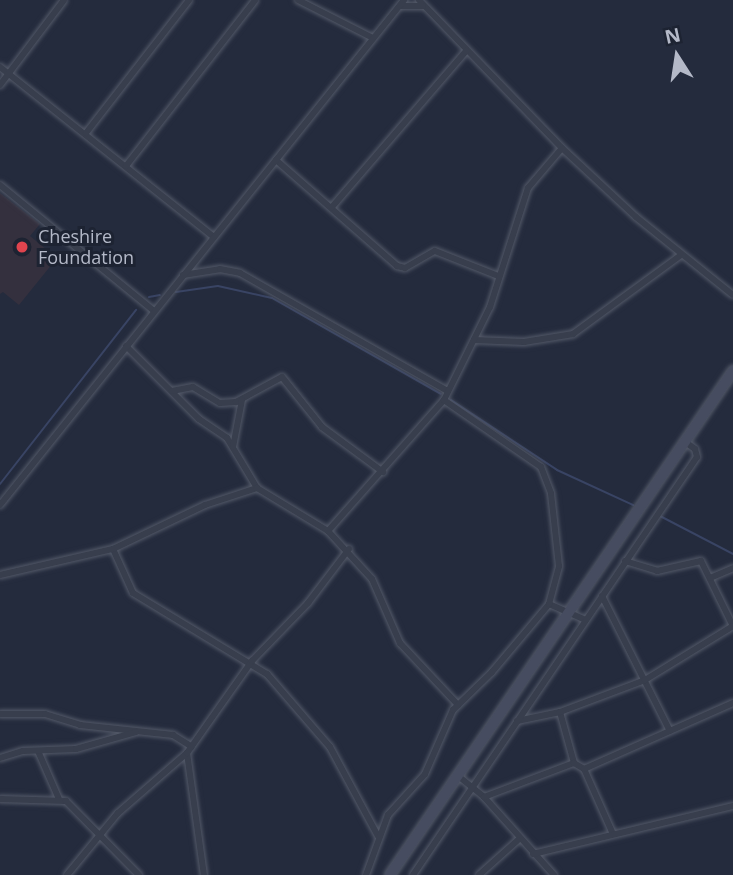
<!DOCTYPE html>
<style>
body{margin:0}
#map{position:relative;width:733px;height:875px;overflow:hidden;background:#242b3d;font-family:"Open Sans",sans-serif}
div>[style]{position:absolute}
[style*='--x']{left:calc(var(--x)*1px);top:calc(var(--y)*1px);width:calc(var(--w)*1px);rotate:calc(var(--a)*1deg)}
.medical>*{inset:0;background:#34303e}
.stream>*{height:2px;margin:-1px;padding:0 1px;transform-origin:1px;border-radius:1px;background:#394464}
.roads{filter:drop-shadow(0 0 2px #535968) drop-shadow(0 0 2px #535968)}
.minor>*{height:6px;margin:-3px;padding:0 3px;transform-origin:3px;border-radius:3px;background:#383e4d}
.secondary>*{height:10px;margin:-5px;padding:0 5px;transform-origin:5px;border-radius:5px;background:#464c60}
.dots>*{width:19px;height:19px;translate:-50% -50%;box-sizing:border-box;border:4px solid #1d2332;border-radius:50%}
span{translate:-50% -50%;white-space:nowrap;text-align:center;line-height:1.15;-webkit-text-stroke:6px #1d2332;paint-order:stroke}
.poi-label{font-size:18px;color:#b4b9c8}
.left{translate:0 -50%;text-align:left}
.north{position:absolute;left:642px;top:21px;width:70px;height:70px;-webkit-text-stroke:5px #1d2332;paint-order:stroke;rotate:348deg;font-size:19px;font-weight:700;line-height:28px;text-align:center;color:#b4b9c8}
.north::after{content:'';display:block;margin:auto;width:24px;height:32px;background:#b4b9c8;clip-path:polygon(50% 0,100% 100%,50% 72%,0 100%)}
</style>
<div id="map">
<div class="medical">
<i style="clip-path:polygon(0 193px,40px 224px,30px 236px,57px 258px,19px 305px,3px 292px,0 294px)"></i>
</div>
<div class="stream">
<i style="--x:176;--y:292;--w:42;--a:-8.1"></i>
<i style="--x:218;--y:286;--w:55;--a:12.5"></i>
<i style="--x:272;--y:298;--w:194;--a:29.6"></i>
<i style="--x:149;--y:297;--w:11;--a:-10"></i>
<i style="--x:451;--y:400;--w:127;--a:33.4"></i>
<i style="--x:557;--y:470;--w:84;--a:24.7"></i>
<i style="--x:0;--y:484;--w:221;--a:-52"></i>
<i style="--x:660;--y:516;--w:82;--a:27.5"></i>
</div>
<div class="roads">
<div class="minor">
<i style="--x:298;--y:0;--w:84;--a:26.9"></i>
<i style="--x:419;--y:0;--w:206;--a:46"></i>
<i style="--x:562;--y:148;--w:101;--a:43"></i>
<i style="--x:636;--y:217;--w:124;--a:38.8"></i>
<i style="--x:400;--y:6;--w:23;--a:0"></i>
<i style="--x:0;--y:67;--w:273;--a:38.5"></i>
<i style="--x:0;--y:85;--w:106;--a:-53"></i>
<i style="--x:86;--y:133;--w:168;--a:-52.2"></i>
<i style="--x:276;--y:160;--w:161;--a:41.2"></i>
<i style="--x:397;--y:266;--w:8;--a:14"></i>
<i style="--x:405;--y:268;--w:34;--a:-30"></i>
<i style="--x:435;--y:251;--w:68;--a:21.6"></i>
<i style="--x:126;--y:166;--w:210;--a:-52.1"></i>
<i style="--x:0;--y:185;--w:199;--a:39.3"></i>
<i style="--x:332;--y:207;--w:206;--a:-49.3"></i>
<i style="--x:183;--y:275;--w:37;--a:-9"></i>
<i style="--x:220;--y:269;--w:20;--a:11"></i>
<i style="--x:240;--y:273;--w:239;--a:29.6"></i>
<i style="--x:474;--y:340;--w:50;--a:2.3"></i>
<i style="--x:524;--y:342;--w:50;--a:-9.3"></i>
<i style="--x:573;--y:334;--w:134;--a:-36.2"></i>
<i style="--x:126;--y:346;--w:103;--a:45"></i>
<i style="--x:199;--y:419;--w:34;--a:34"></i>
<i style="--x:227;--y:438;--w:58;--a:59"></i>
<i style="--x:172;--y:391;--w:21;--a:-11"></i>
<i style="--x:193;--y:387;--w:31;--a:31"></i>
<i style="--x:220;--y:403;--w:16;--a:-4"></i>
<i style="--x:236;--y:402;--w:52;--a:-28.5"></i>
<i style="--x:282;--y:377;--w:64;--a:51.3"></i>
<i style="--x:322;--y:427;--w:76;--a:36.4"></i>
<i style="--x:233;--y:447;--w:48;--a:-79.2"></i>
<i style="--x:0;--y:505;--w:647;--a:-51.34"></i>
<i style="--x:328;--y:531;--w:65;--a:47.5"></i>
<i style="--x:372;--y:579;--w:70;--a:66.4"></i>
<i style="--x:400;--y:643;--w:85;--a:46.9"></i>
<i style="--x:113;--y:549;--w:48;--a:65.6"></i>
<i style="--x:133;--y:593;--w:157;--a:31.2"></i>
<i style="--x:267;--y:674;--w:96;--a:49.2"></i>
<i style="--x:330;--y:747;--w:101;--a:61.7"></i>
<i style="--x:625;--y:561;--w:34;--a:17"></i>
<i style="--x:657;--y:571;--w:45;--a:-12.8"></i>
<i style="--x:701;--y:561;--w:72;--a:63.8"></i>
<i style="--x:0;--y:575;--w:116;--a:-13"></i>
<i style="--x:113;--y:549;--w:102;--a:-25.6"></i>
<i style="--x:205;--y:505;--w:55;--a:-18.1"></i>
<i style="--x:257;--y:488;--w:83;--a:31.2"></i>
<i style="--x:328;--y:531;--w:175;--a:-48.5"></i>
<i style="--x:444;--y:400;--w:104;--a:-63.7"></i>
<i style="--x:490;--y:307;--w:125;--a:-72.3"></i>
<i style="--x:528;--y:188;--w:52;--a:-49.6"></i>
<i style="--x:710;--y:578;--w:25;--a:-23"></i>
<i style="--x:602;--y:596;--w:151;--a:63.3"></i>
<i style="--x:549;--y:604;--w:40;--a:23.4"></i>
<i style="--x:560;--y:712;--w:53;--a:74.6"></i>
<i style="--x:0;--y:714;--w:45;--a:0"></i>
<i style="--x:45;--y:714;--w:37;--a:17"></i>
<i style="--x:80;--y:725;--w:94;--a:6.1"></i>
<i style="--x:173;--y:735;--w:22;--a:32"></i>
<i style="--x:517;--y:721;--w:44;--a:-11.8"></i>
<i style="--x:560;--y:712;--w:91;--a:-20.6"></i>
<i style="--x:645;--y:680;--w:103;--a:-31.5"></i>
<i style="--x:38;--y:751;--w:52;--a:66.4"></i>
<i style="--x:187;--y:753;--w:123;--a:82.1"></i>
<i style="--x:0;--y:758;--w:24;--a:-17"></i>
<i style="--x:23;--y:751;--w:53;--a:-2.2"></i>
<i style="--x:76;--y:749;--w:62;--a:-15.8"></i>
<i style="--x:457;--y:775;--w:35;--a:39"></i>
<i style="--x:484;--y:797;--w:105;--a:48.1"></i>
<i style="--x:484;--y:797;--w:96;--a:-20.7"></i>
<i style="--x:574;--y:763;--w:12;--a:31"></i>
<i style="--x:0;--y:799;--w:66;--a:1.7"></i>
<i style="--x:66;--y:801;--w:104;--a:45.4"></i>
<i style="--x:613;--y:834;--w:71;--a:-114"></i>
<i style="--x:584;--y:769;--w:163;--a:-23.9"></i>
<i style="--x:533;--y:854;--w:206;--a:-13.5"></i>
<i style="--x:67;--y:875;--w:80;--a:-50.6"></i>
<i style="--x:118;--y:813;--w:91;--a:-41"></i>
<i style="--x:187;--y:753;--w:113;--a:-54.8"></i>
<i style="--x:252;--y:661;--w:81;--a:-46"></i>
<i style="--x:308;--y:603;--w:68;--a:-52.8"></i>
<i style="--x:366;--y:875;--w:64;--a:-69.9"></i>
<i style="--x:388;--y:815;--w:55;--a:-47.9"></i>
<i style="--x:425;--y:774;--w:70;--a:-66.4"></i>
<i style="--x:453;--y:710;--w:54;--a:-44.3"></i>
<i style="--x:492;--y:672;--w:89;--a:-50"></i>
<i style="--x:549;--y:604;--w:39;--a:-75"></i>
<i style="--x:559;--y:566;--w:73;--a:-96.3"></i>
<i style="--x:551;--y:493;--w:28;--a:-111"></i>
<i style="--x:541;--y:467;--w:118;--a:-145.4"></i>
<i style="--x:413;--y:875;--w:505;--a:-55.81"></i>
<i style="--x:697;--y:457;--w:8;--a:-104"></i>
<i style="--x:695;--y:449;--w:14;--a:-144"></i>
<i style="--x:479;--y:875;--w:52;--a:-41.9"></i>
</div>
<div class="secondary">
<i style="--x:390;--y:875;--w:610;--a:-55.76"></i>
</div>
</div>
<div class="dots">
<i style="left:22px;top:247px;background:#e0444e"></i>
</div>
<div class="poi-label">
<span class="left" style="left:38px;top:247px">Cheshire<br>Foundation</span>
</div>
<div class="north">N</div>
</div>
